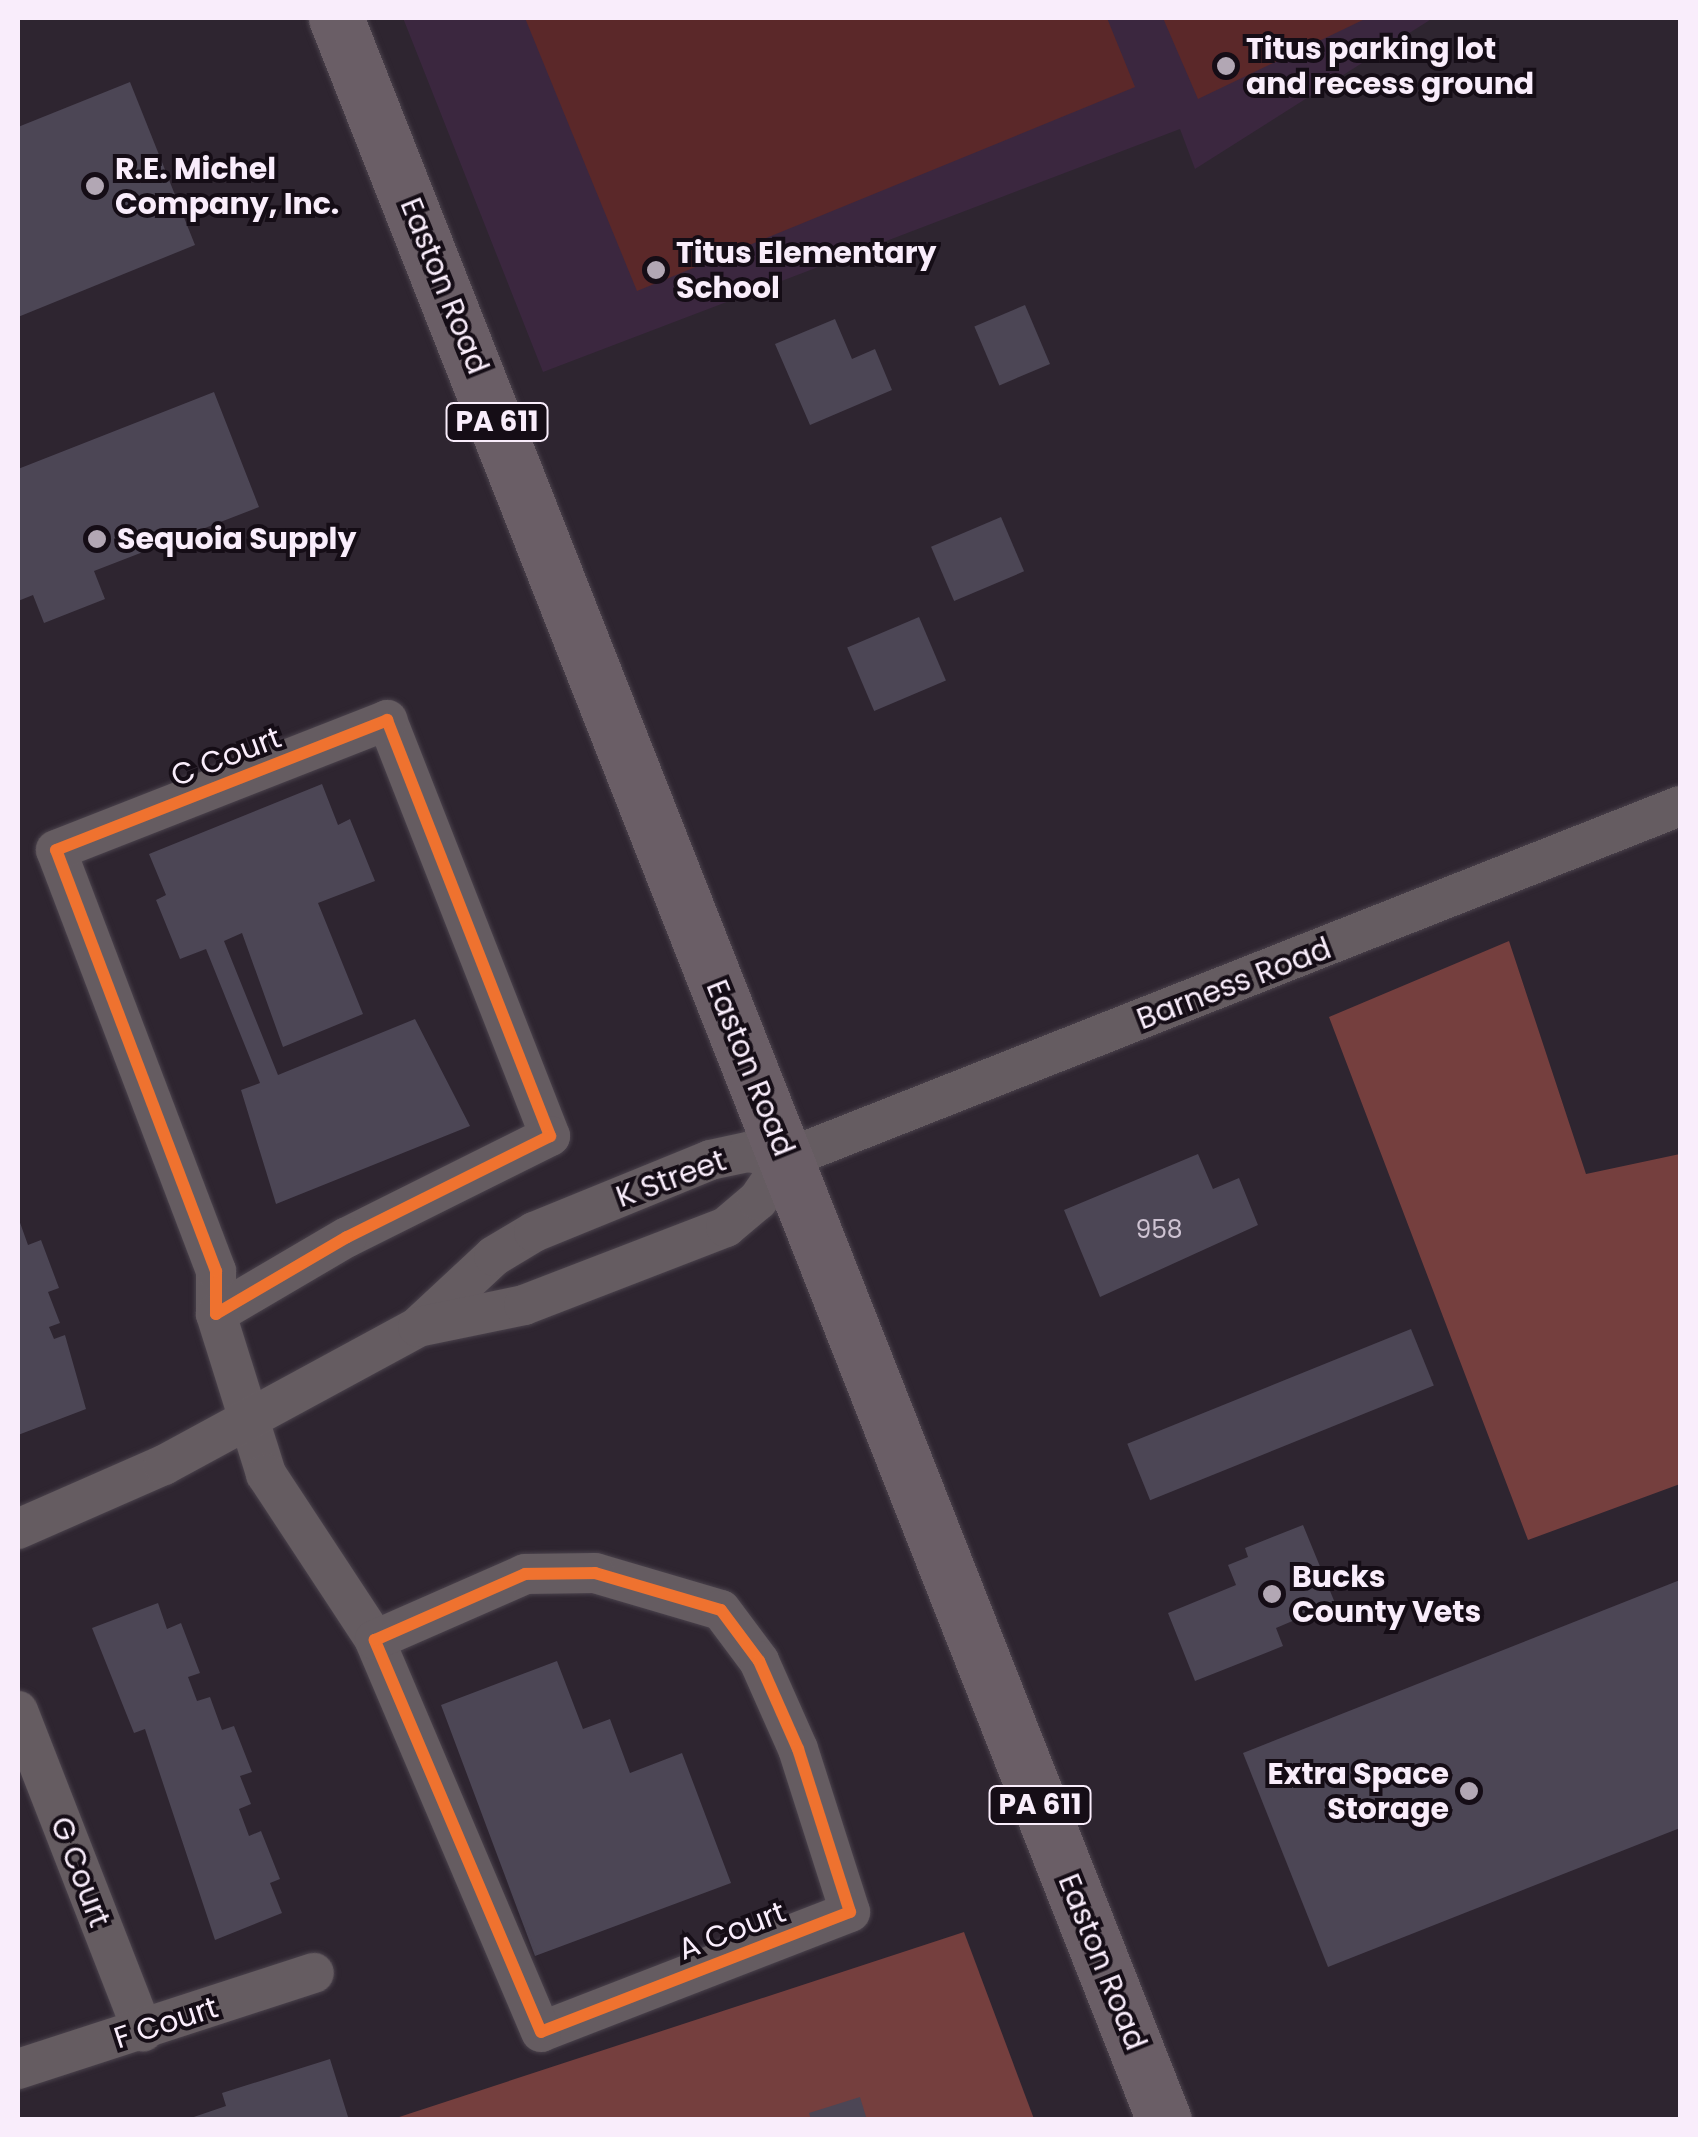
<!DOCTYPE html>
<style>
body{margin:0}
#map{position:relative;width:1698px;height:2137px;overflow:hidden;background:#2e2530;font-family:Poppins,sans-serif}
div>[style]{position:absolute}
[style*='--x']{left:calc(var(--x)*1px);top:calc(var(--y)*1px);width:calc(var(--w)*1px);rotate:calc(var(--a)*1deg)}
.built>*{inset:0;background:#3b273f}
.green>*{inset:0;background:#5b2829}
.forest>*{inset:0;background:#753f3e}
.building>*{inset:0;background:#4c4655;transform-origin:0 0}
.roads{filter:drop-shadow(0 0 2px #4a424c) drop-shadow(0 0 2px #4a424c)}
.minor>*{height:40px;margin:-20px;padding:0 20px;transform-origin:20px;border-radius:20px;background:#655c61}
.trunk>*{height:55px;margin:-27.5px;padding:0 27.5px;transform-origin:27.5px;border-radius:27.5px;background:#6a5e66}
.cycleway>*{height:12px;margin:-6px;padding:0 6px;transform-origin:6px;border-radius:6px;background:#ef722f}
.dots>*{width:28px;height:28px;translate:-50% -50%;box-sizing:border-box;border:5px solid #150d16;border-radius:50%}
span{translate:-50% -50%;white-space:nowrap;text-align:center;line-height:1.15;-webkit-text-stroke:8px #150d16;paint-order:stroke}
.number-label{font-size:25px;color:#cec3d2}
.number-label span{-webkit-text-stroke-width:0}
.shield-label span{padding:2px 8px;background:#150d16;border:2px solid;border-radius:8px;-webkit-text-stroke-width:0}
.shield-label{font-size:28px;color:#f9edfb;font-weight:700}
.poi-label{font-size:30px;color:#f9edfb;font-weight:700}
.left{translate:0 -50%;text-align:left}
.right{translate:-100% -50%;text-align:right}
.street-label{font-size:30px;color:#f9edfb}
.frame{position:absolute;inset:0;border:20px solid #f9edfb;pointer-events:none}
</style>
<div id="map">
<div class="built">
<i style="clip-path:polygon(403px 18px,1433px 18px,1195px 169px,1180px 129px,543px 372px)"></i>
</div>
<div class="green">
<i style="clip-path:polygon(525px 18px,1107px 18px,1135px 87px,637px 291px)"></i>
<i style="clip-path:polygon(1163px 18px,1367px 18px,1198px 99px)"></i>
</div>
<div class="forest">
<i style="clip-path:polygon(1509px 941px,1586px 1174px,1680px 1154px,1680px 1484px,1528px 1540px,1329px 1017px)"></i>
<i style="clip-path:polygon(964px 1932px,1034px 2119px,390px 2120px)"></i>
</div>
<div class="building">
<i style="clip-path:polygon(130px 82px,195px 245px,18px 317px,18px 127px)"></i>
<i style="left:1025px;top:305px;width:64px;height:55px;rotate:67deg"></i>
<i style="clip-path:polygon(835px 319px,852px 359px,875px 349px,892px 390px,810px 425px,775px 344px)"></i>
<i style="clip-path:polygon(214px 392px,259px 507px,94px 571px,105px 599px,44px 623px,33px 595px,18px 601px,18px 469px)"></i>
<i style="left:1001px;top:517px;width:59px;height:76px;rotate:67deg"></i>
<i style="left:919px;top:617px;width:69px;height:78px;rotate:67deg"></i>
<i style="clip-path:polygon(322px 784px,338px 825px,350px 819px,375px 881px,318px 903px,363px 1014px,283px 1047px,242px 933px,224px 941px,278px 1075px,415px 1019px,470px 1126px,276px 1204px,241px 1090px,260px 1083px,206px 949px,180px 959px,156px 900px,166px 895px,149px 854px)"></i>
<i style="clip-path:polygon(1198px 1154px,1213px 1189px,1239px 1178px,1258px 1225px,1100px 1297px,1064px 1210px)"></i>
<i style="clip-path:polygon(18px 1217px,28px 1245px,41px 1240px,59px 1288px,48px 1292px,60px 1323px,49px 1327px,54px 1339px,65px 1335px,86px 1409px,18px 1435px)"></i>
<i style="left:1411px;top:1329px;width:61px;height:306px;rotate:68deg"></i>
<i style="clip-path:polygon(1303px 1525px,1335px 1603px,1276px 1628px,1283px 1646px,1195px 1681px,1168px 1613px,1236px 1585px,1228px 1565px,1248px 1557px,1245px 1548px)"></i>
<i style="clip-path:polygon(1680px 1580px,1680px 1828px,1328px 1967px,1243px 1753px)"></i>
<i style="clip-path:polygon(158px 1603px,167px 1629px,181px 1623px,200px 1673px,188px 1677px,197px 1701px,210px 1697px,222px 1730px,234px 1726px,252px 1772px,240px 1776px,251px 1804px,239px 1809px,249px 1836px,261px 1831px,280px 1879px,270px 1883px,282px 1913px,215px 1940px,145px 1729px,134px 1733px,92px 1628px)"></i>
<i style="clip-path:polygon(557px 1661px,583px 1729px,610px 1719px,630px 1773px,682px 1753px,731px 1883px,535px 1956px,441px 1705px)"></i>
<i style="clip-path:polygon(330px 2059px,349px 2120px,185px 2120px,226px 2106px,222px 2093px)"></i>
<i style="clip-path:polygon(860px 2097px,867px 2120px,811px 2120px,809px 2113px)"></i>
</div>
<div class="roads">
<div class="minor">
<i style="--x:387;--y:720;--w:447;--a:68.6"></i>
<i style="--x:550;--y:1136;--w:227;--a:153.5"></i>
<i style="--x:347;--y:1237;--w:152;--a:149.6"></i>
<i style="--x:216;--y:1314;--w:43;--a:-90"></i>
<i style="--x:216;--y:1271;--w:450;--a:-110.8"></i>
<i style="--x:56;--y:850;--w:356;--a:-21.4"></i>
<i style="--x:786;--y:1159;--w:961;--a:-21.55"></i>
<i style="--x:216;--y:1314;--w:168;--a:72.6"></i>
<i style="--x:266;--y:1474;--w:199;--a:56.7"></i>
<i style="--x:420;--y:1325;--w:101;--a:-43"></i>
<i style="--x:494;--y:1256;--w:47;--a:-31"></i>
<i style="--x:534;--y:1232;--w:190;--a:-22.2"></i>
<i style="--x:710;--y:1160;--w:39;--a:-12"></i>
<i style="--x:748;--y:1152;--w:39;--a:10"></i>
<i style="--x:18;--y:1529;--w:159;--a:-23.7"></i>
<i style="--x:164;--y:1465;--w:289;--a:-28.5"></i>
<i style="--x:418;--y:1327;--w:108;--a:-11.7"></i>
<i style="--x:524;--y:1305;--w:217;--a:-21.1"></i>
<i style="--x:726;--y:1227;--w:42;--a:-40.2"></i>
<i style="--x:758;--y:1200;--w:50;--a:-55.7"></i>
<i style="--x:595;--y:1573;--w:131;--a:16.4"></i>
<i style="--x:721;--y:1610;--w:64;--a:53.3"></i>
<i style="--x:759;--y:1661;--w:96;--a:66.1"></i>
<i style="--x:798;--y:1749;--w:171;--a:72.3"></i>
<i style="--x:850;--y:1912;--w:331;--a:158.8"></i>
<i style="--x:541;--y:2032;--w:426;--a:-113"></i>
<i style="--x:375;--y:1640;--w:164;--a:-23.7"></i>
<i style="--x:525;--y:1574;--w:70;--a:-0.8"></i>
<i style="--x:18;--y:1711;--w:344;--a:68.7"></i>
<i style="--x:18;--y:2069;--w:311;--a:-18"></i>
</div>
<div class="trunk">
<i style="--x:336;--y:18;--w:2259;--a:68.5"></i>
</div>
</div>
<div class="cycleway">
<i style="--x:387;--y:720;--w:447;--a:68.6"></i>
<i style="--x:550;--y:1136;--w:227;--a:153.5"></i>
<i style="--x:347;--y:1237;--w:152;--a:149.6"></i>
<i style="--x:216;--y:1314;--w:43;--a:-90"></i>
<i style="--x:216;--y:1271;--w:450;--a:-110.8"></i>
<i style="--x:56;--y:850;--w:356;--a:-21.4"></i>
<i style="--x:595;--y:1573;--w:131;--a:16.4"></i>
<i style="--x:721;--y:1610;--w:64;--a:53.3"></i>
<i style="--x:759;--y:1661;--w:96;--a:66.1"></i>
<i style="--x:798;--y:1749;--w:171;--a:72.3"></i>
<i style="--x:850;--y:1912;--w:331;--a:158.8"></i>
<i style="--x:541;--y:2032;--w:426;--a:-113"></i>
<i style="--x:375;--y:1640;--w:164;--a:-23.7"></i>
<i style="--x:525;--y:1574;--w:70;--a:-0.8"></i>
</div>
<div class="dots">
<i style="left:1226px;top:66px;background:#b2a7b4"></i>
<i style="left:95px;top:186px;background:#b2a7b4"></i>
<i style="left:656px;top:270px;background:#b2a7b4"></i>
<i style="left:97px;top:539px;background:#b2a7b4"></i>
<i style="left:1272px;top:1594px;background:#b2a7b4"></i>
<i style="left:1469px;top:1791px;background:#b2a7b4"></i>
</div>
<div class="number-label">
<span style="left:1159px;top:1230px">958</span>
</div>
<div class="shield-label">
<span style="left:497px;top:422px">PA 611</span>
<span style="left:1040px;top:1805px">PA 611</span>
</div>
<div class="poi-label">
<span class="left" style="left:1246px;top:66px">Titus parking lot<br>and recess ground</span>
<span class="left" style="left:115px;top:186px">R.E. Michel<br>Company, Inc.</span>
<span class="left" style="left:676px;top:270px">Titus Elementary<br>School</span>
<span class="left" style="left:117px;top:539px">Sequoia Supply</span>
<span class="left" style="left:1292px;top:1594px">Bucks<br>County Vets</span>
<span class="right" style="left:1449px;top:1791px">Extra Space<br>Storage</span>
</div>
<div class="street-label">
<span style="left:444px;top:286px;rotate:68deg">Easton Road</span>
<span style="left:226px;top:757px;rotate:-21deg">C Court</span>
<span style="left:1234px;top:984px;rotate:-21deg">Barness Road</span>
<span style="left:750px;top:1068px;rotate:68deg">Easton Road</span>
<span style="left:671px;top:1179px;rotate:-20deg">K Street</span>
<span style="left:80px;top:1872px;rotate:69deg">G Court</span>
<span style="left:732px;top:1931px;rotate:-21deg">A Court</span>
<span style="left:1102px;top:1962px;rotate:68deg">Easton Road</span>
<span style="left:166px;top:2023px;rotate:-18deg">F Court</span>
</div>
<div class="frame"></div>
</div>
